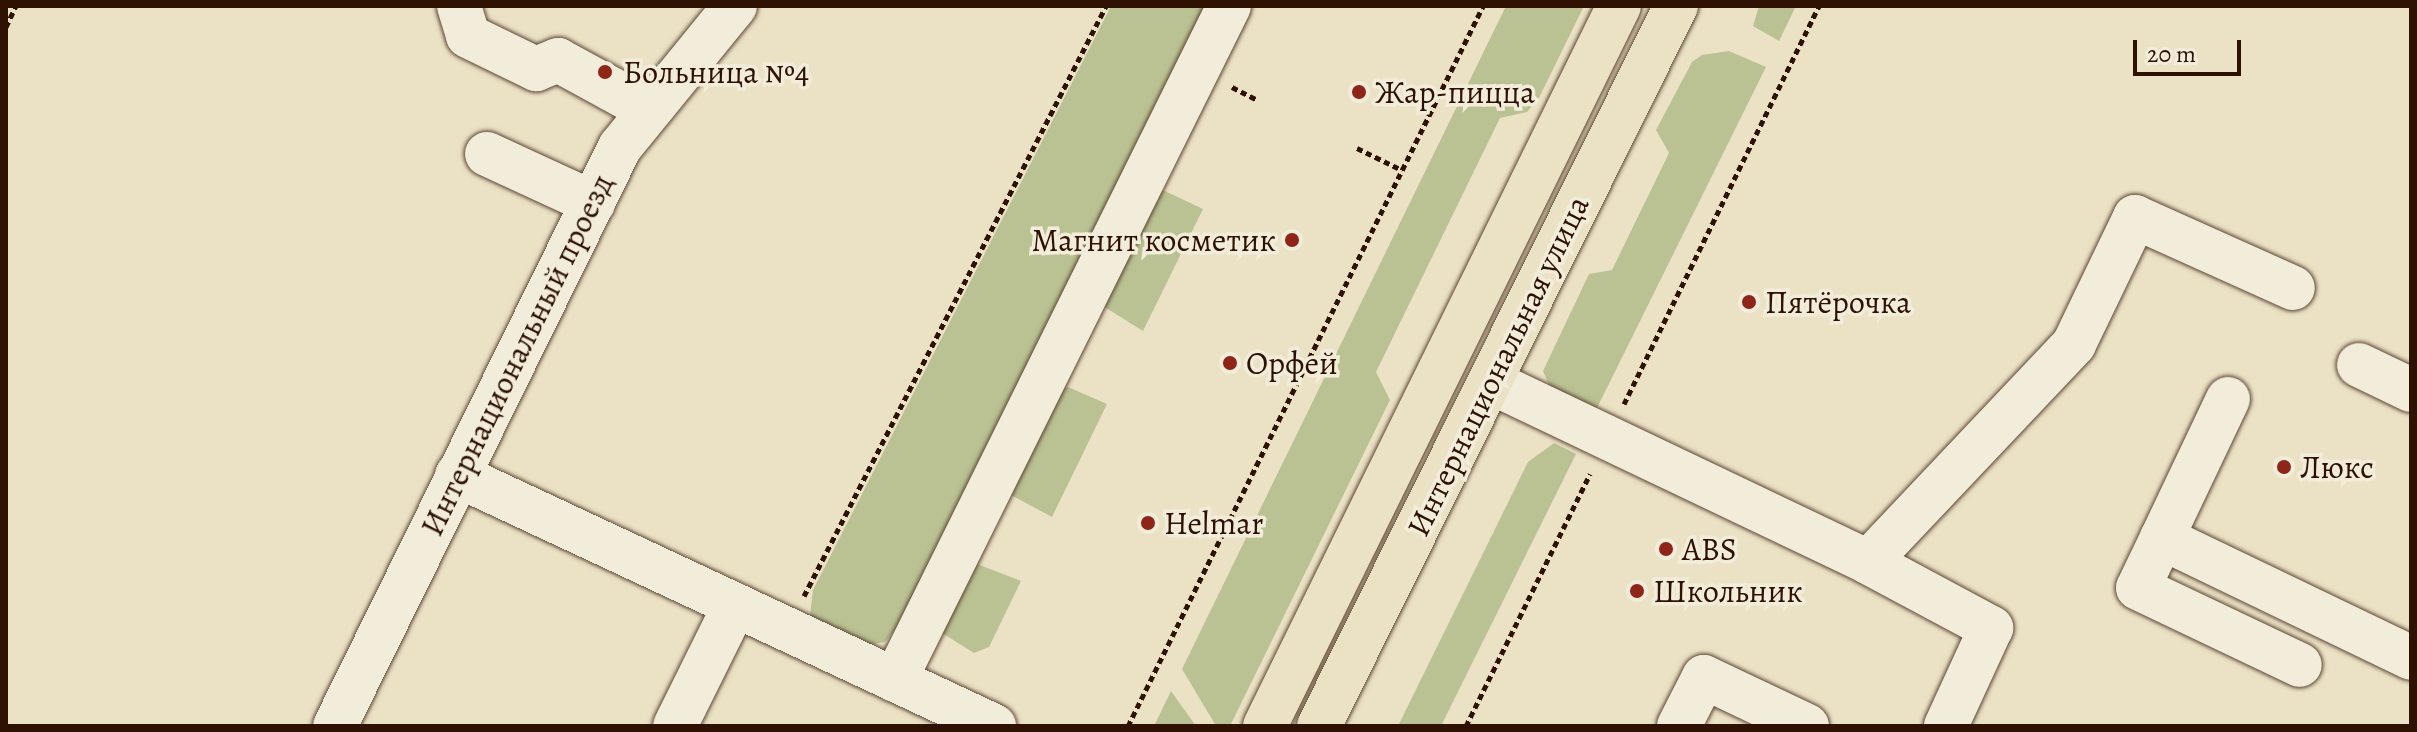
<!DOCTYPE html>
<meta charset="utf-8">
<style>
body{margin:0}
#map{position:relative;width:2417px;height:732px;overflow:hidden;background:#ebe2c6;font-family:Alegreya,serif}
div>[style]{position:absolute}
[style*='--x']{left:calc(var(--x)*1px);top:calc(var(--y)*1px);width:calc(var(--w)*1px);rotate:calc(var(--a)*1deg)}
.green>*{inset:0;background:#bac293}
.path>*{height:5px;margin-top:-2.5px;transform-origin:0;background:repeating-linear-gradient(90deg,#2e1101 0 6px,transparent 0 10px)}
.roads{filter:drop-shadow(0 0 2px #5d4532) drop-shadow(0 0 2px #5d4532)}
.minor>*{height:44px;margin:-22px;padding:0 22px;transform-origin:22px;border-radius:22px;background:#f2ecda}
.major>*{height:44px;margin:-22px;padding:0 22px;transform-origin:22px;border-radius:22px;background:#ebe2c6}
.dots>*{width:22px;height:22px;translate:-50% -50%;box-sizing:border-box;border:4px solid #f2ecda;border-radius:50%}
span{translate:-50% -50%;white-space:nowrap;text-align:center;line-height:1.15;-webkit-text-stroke:7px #f2ecda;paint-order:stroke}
.poi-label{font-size:32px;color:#2e1101}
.left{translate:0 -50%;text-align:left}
.right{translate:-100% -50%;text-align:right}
.street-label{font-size:32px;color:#2e1101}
.frame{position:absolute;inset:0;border:8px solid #2e1101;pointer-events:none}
.scale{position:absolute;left:2133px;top:40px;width:108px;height:36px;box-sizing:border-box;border:4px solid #2e1101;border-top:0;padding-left:10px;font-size:24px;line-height:28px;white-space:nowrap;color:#2e1101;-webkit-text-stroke:6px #f2ecda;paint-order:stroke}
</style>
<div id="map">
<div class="green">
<i style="clip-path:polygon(1111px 6px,1207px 6px,897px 627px,885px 642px,867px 645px,810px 616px,813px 590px)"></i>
<i style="clip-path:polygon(1506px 6px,1584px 6px,1539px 98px,1527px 112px,1500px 118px,1376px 372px,1390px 400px,1230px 726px,1216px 726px,1182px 669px)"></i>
<i style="clip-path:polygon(1759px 6px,1796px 6px,1779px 41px,1753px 26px)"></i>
<i style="clip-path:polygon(1729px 51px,1766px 67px,1592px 418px,1556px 401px,1543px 371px,1589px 274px,1612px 270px,1669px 153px,1656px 130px,1692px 62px,1702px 55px)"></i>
<i style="clip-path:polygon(1165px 191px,1203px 209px,1143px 331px,1103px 306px,1154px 192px)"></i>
<i style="clip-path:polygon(1068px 387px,1107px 404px,1052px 517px,1009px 494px,1056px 390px)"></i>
<i style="clip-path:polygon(1554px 443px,1576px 454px,1441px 726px,1398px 726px,1528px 462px)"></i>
<i style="clip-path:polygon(977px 564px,1021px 581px,989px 647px,974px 653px,942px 633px)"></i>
<i style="clip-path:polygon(1171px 691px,1196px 726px,1154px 726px)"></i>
</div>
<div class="path">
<i style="--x:6;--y:27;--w:23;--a:-65"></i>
<i style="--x:1232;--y:87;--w:27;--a:27"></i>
<i style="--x:1357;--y:148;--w:50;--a:26.1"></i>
<i style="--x:1624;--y:404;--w:443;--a:-63.9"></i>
<i style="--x:804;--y:596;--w:663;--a:-62.89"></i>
<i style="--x:1128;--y:726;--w:803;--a:-63.75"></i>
<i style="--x:1466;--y:726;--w:281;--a:-63.8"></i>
</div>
<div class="roads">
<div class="minor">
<i style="--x:459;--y:6;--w:31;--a:73"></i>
<i style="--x:468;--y:36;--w:76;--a:25.9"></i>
<i style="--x:536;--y:69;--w:24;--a:-22"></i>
<i style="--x:558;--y:60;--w:102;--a:28.6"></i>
<i style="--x:487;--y:154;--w:117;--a:24.8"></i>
<i style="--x:2359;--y:365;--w:58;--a:25.7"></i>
<i style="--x:1491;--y:382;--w:418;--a:25.5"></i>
<i style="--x:1868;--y:562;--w:140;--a:28.2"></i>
<i style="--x:1991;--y:628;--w:108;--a:114.7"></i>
<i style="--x:2228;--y:399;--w:154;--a:115.4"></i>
<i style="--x:2162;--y:538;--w:276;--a:25.7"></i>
<i style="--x:457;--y:475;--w:593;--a:25.05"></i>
<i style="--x:2162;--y:538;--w:55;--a:115.6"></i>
<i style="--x:2138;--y:588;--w:179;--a:25.4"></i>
<i style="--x:1868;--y:562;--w:300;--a:-46.6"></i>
<i style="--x:2074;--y:344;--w:141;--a:-64.3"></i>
<i style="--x:2135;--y:217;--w:173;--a:24.2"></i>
<i style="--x:895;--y:680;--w:752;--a:-63.64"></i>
<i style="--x:335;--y:726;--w:645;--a:-63.79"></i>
<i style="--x:620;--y:147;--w:182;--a:-50.8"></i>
<i style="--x:675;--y:726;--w:135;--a:-63.6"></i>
<i style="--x:1679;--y:726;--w:55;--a:-63"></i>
<i style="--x:1704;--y:677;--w:114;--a:25.4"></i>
</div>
<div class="major">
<i style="--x:1265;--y:726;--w:802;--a:-63.82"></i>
<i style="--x:1319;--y:726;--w:804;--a:-63.63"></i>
</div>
</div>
<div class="dots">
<i style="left:605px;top:72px;background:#8f2418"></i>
<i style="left:1359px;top:92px;background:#8f2418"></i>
<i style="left:1292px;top:240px;background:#8f2418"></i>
<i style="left:1749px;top:302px;background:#8f2418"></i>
<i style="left:1230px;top:363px;background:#8f2418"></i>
<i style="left:2284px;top:467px;background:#8f2418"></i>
<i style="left:1148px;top:523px;background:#8f2418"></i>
<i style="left:1666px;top:549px;background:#8f2418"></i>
<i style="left:1637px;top:591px;background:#8f2418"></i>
</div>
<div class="poi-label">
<span class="left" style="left:623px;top:72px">Больница №4</span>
<span class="left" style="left:1375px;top:92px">Жар-пицца</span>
<span class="right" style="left:1276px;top:240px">Магнит косметик</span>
<span class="left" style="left:1765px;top:302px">Пятёрочка</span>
<span class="left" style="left:1246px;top:363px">Орфей</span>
<span class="left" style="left:2300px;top:467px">Люкс</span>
<span class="left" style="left:1164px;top:523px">Helmar</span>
<span class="left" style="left:1682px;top:549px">ABS</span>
<span class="left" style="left:1653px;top:591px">Школьник</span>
</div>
<div class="street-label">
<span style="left:517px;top:355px;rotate:-64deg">Интернациональный проезд</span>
<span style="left:1498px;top:366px;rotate:-64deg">Интернациональная улица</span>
</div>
<div class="frame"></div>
<div class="scale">20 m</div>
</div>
